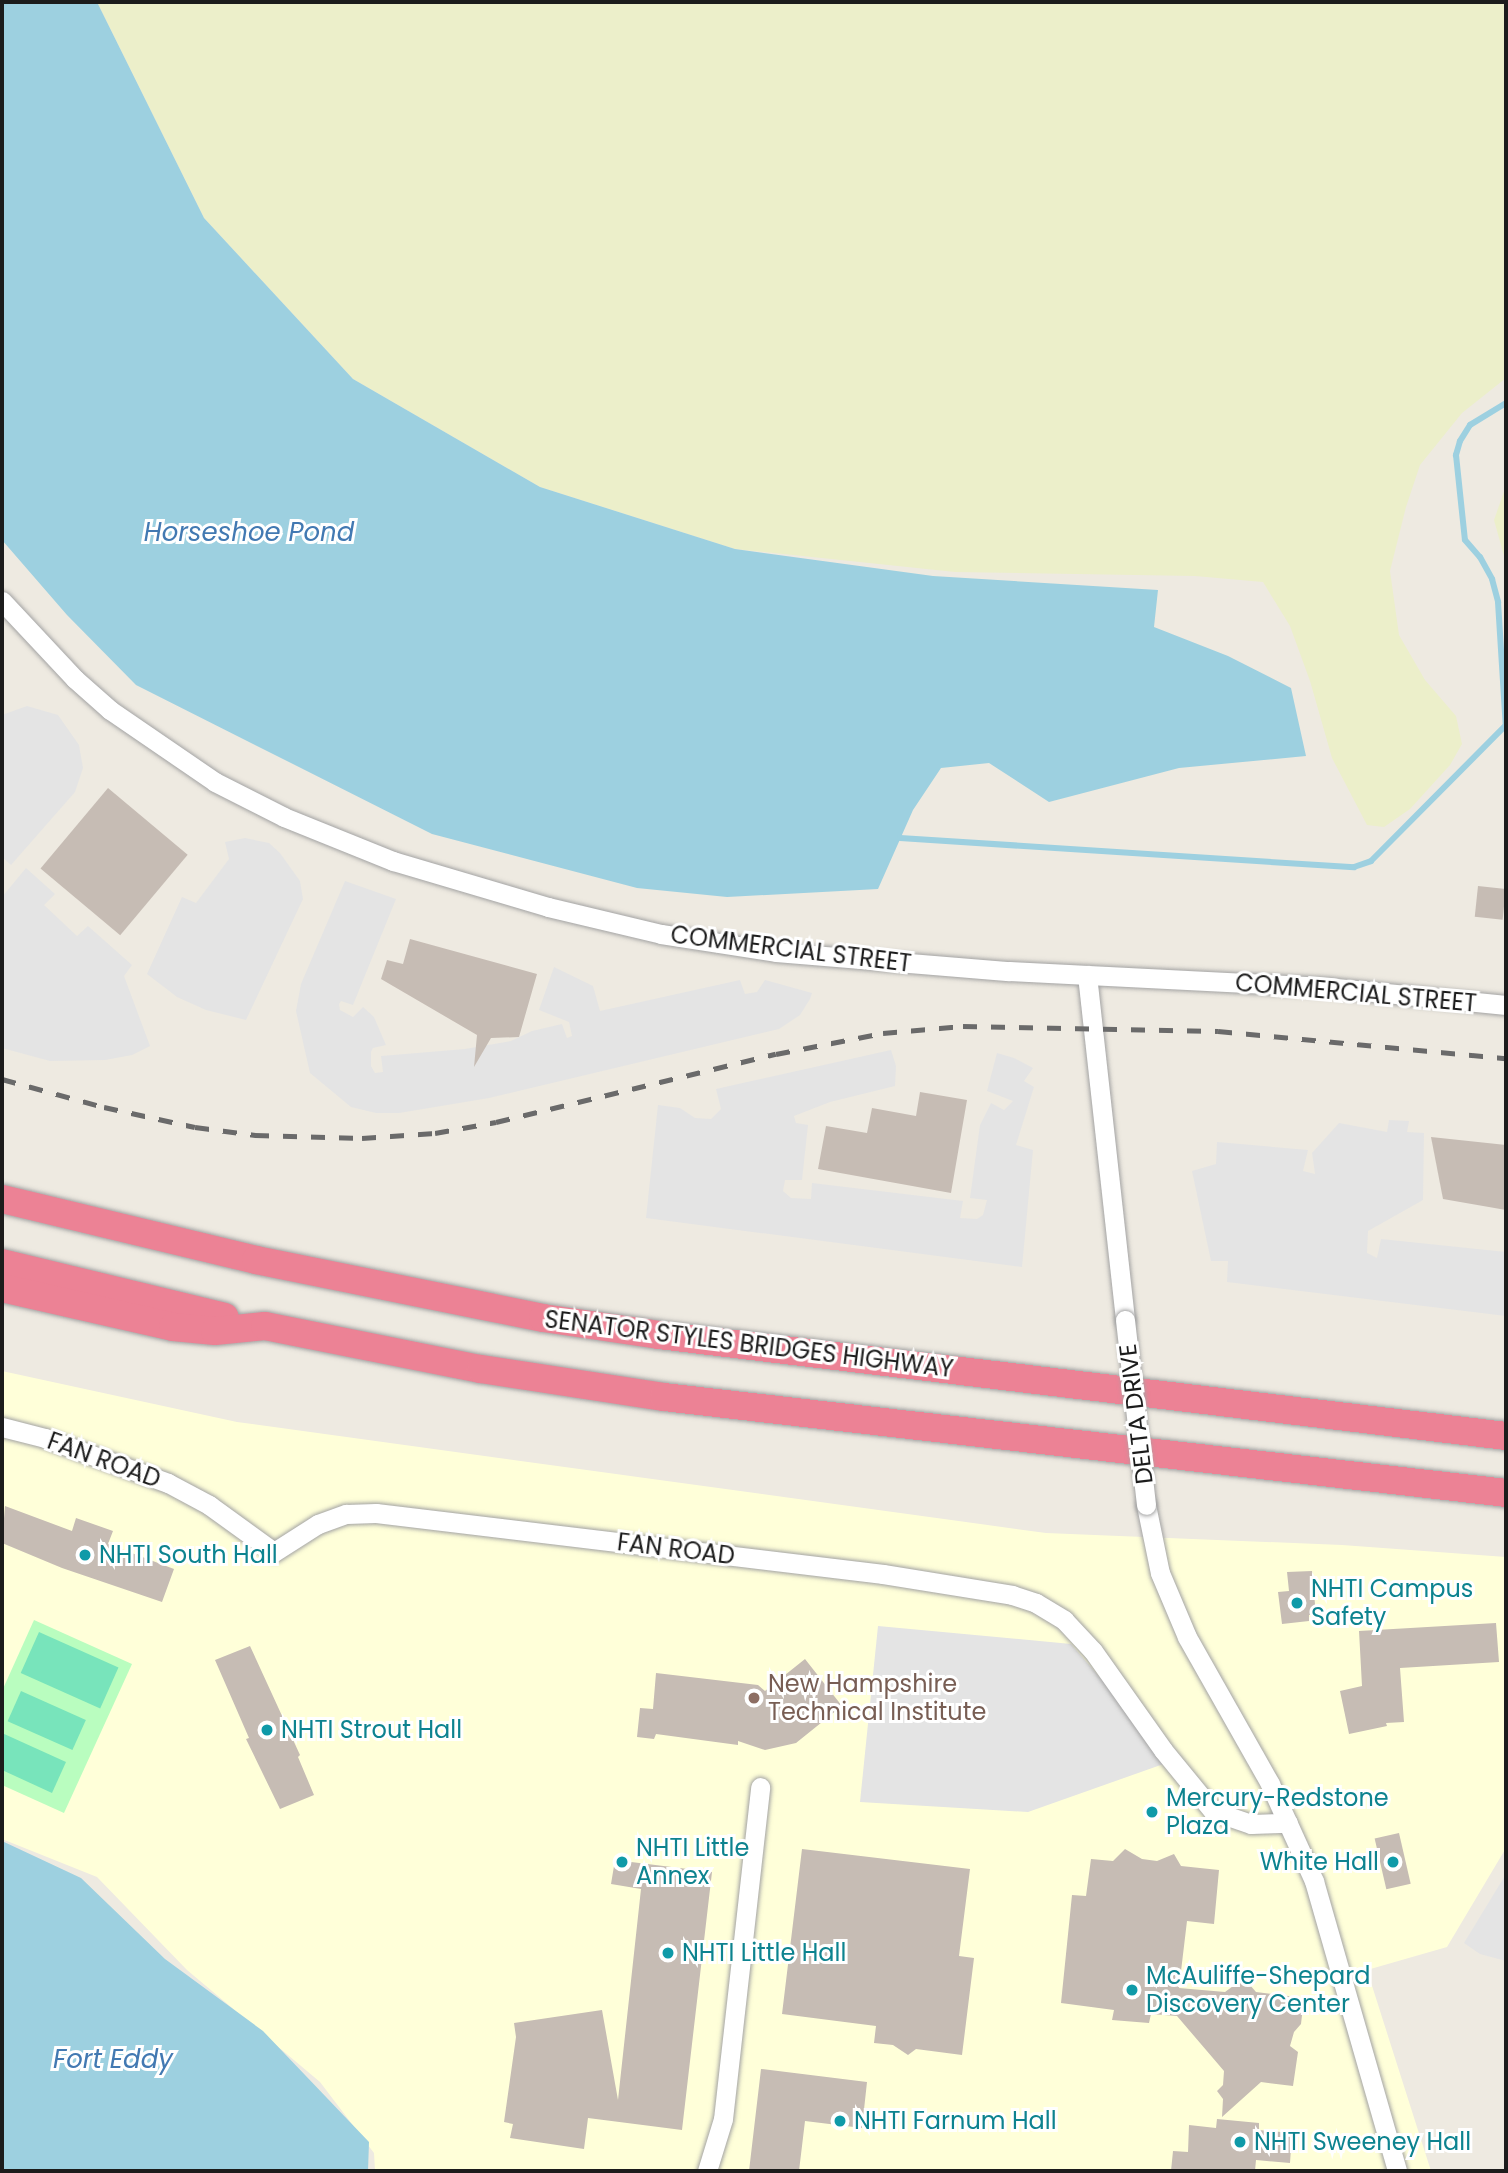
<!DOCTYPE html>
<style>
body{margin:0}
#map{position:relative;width:1508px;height:2173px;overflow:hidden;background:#eeeae1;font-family:Poppins,sans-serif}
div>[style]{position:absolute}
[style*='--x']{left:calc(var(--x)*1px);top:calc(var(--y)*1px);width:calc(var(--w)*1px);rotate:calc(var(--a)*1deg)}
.education>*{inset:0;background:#ffffd9}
.farmland>*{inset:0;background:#ecefca}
.park>*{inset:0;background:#b9fdbf}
.pitch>*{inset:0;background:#78e4bb;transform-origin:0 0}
.parking>*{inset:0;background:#e4e4e4}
.water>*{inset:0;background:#9dd0e0}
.stream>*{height:6px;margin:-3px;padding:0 3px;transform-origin:3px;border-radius:3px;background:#9dd0e0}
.building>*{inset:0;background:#c6bcb4;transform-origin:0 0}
.roads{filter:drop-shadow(0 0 2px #a3a3a3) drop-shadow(0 0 2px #a3a3a3)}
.minor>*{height:19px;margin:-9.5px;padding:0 9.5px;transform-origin:9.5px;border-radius:9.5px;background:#fff}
.highway>*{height:28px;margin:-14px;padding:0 14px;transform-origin:14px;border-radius:14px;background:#ec8295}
.rail>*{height:5px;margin-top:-2.5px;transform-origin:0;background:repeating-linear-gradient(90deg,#6a6a6a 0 14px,transparent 0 28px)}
.bridges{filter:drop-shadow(0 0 2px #a3a3a3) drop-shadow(0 0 2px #a3a3a3)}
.minor-bridge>*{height:19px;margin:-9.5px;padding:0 9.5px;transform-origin:9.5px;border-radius:9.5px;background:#fff}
.dots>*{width:19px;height:19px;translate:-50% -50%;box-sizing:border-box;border:4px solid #fff;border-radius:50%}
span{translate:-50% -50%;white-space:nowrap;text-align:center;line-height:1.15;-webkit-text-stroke:6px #fff;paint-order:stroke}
.street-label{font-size:24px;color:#1c1c1c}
.culture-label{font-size:24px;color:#0d838f}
.left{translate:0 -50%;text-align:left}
.right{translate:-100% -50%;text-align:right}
.education-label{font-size:24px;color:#785e54}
.water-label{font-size:26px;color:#4279b2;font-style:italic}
.frame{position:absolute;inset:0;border:4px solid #1c1c1c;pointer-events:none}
</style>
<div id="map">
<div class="education">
<i style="clip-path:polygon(2px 1371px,237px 1422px,1046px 1533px,1342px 1545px,1506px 1557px,1506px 1848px,1447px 1947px,1367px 1970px,1431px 2171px,375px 2171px,374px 2153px,320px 2082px,187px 1970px,97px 1877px,2px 1839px)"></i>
</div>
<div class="farmland">
<i style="clip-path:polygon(97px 2px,1506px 2px,1506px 378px,1462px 413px,1420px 465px,1406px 507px,1390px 571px,1399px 635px,1425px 680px,1456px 716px,1462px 744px,1450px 765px,1410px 809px,1384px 827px,1367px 825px,1332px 758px,1310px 681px,1290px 626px,1263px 582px,1195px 576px,955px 572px,735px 549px,540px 487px,353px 379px,204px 218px)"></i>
<i style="clip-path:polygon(1506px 486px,1506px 563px,1494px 520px)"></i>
</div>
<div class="park">
<i style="clip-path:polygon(34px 1620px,132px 1664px,64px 1813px,2px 1785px,2px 1691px)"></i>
</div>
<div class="pitch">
<i style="left:39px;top:1632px;width:87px;height:45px;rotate:24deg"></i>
<i style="left:21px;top:1691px;width:71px;height:33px;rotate:24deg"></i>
<i style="clip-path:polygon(2px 1733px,66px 1762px,52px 1793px,2px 1770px)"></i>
</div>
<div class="parking">
<i style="clip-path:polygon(27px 706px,58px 715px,79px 745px,83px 768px,75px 792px,11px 865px,2px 857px,2px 715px)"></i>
<i style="clip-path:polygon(245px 838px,269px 843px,280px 853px,300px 881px,303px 899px,246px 1020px,206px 1010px,177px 997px,147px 974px,182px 897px,196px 903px,229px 859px,225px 842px)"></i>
<i style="clip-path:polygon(26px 868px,55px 894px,44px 905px,77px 936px,88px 926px,132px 965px,124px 976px,150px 1046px,132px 1055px,105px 1060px,50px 1061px,2px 1048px,2px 897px)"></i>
<i style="clip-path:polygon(345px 881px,396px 899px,353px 1005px,341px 1001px,339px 1004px,340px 1010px,353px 1017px,363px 1007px,374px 1017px,386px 1045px,373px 1048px,371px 1052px,371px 1066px,375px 1073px,383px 1072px,381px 1056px,465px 1049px,511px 1041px,532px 1031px,562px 1024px,567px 1038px,572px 1036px,569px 1022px,539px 1010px,554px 967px,593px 986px,600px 1011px,740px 980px,745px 994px,757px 992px,765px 980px,812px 993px,810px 999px,800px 1015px,779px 1029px,489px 1098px,399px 1113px,376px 1113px,351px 1107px,310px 1073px,296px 1011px,301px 984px)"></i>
<i style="clip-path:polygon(891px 1050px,896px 1066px,895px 1086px,830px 1102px,794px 1116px,796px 1123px,808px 1125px,802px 1180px,785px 1180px,783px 1191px,791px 1198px,811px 1199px,812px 1183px,963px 1201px,960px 1218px,977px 1219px,983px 1215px,987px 1200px,970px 1198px,980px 1125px,991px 1103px,1004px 1110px,1013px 1101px,987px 1091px,997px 1053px,1014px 1058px,1033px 1068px,1024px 1081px,1034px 1087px,1016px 1145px,1033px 1150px,1022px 1267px,646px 1218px,658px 1105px,680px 1108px,695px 1118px,711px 1119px,721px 1109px,716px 1089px)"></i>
<i style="clip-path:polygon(1389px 1120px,1409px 1121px,1407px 1132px,1424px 1133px,1423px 1200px,1368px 1231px,1367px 1253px,1377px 1258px,1381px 1239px,1506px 1252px,1506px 1316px,1227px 1282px,1228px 1261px,1211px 1261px,1192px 1171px,1216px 1164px,1217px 1142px,1308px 1150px,1303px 1171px,1315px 1174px,1312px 1153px,1339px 1123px,1387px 1132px)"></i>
<i style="clip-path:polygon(878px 1626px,1071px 1644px,1172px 1761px,1028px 1812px,860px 1802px)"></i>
<i style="clip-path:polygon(1506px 1874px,1506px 1961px,1480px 1954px,1464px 1943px)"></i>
</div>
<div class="water">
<i style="clip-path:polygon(2px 2px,97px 2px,204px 218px,353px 379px,540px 487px,735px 549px,933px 576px,1158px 590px,1154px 627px,1228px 656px,1291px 688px,1306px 756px,1179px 768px,1049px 802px,989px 763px,941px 768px,913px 810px,878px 889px,727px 897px,637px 888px,432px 834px,136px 685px,67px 615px,2px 540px)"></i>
<i style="clip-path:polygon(2px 1841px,81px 1878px,165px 1959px,263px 2031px,369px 2142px,368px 2171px,2px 2171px)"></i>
</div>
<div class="stream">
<i style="--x:1506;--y:403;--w:42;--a:148.6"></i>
<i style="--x:1470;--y:425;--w:19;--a:122"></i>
<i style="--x:1460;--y:441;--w:15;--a:106"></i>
<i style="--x:1456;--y:455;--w:85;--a:84"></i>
<i style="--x:1465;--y:540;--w:23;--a:49"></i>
<i style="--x:1480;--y:557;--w:25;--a:61"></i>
<i style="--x:1492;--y:579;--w:24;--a:75"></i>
<i style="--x:1498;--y:602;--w:126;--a:86.4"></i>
<i style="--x:900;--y:838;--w:455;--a:3.7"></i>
<i style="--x:1354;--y:867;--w:18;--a:-19"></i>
<i style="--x:1371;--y:861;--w:190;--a:-45.2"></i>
</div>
<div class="building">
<i style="left:108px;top:788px;width:104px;height:105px;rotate:40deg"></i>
<i style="left:1478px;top:886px;width:28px;height:31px;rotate:6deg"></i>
<i style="clip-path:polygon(410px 939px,537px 974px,519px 1037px,491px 1038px,474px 1067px,477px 1035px,381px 979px,387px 960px,403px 964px)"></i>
<i style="clip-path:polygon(920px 1092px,967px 1100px,951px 1193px,818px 1169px,826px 1126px,867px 1133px,872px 1108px,916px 1116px)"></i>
<i style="clip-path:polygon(1431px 1137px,1506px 1145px,1506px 1210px,1443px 1199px)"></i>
<i style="clip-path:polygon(5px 1506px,72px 1531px,76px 1518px,113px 1531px,108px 1544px,174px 1569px,162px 1602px,62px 1568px,2px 1543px)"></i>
<i style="clip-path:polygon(1312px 1571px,1316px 1615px,1309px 1615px,1309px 1621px,1282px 1624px,1278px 1592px,1289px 1591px,1287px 1572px)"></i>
<i style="clip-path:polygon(1496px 1623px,1499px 1662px,1400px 1668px,1404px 1722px,1386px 1723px,1387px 1726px,1349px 1734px,1340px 1691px,1362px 1686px,1359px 1631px)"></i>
<i style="clip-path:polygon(250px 1646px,300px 1755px,298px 1757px,314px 1795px,280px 1809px,246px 1739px,249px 1738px,215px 1660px)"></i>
<i style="clip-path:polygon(805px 1659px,842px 1706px,796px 1743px,765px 1750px,738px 1741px,738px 1745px,656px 1734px,654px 1739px,637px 1737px,640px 1708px,653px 1709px,656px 1673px,758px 1685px,765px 1691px)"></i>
<i style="left:1399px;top:1833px;width:52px;height:25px;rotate:77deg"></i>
<i style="clip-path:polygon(802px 1849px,970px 1869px,959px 1956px,974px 1958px,962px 2055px,916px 2049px,908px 2055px,893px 2045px,874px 2043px,876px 2026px,782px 2014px)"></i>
<i style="clip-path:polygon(1125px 1849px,1142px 1859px,1157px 1861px,1174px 1854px,1181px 1866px,1219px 1870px,1214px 1924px,1187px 1921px,1179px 1988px,1225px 1992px,1244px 1978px,1256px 1992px,1304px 1998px,1301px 2024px,1294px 2032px,1290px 2046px,1298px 2052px,1293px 2086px,1261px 2082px,1222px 2117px,1223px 2099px,1217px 2091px,1223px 2085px,1224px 2071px,1177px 2016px,1151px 2014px,1149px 2023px,1112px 2020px,1114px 2010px,1061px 2003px,1072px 1895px,1086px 1896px,1091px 1859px,1113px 1861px)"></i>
<i style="clip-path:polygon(615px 1860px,712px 1872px,682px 2130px,588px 2118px,584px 2149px,510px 2138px,513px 2124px,504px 2122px,516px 2037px,514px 2023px,602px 2010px,618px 2100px,641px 1889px,611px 1884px)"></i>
<i style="clip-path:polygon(761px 2069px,867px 2082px,862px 2128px,805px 2121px,799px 2171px,749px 2171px)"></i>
<i style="clip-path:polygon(1217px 2119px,1259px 2123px,1259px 2130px,1292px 2133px,1290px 2163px,1256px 2160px,1255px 2171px,1171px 2171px,1173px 2151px,1188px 2152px,1189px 2125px,1216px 2128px)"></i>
</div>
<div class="roads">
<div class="minor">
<i style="--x:2;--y:601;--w:107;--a:46.9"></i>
<i style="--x:75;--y:679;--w:47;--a:41.5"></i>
<i style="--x:110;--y:710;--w:127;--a:34.4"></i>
<i style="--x:215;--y:782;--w:77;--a:26.9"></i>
<i style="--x:284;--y:817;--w:118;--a:22"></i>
<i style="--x:393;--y:861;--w:162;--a:16.5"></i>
<i style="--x:548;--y:907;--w:116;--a:13.4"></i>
<i style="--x:661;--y:934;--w:116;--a:8.9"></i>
<i style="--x:776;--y:952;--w:234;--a:4.7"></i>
<i style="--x:1009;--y:971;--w:317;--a:2.9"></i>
<i style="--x:1326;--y:987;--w:181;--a:5.7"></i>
<i style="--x:1087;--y:975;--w:347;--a:83.7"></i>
<i style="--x:2;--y:1427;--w:44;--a:14.3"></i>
<i style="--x:45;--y:1438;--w:131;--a:20.1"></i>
<i style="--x:168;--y:1483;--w:47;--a:28.2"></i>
<i style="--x:209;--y:1505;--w:80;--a:35.9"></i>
<i style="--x:274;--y:1552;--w:52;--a:-32.5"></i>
<i style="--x:318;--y:1524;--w:30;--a:-20"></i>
<i style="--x:346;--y:1514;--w:30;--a:-2"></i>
<i style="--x:376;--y:1513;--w:511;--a:6.86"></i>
<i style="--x:883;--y:1574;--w:131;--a:9.2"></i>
<i style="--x:1012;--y:1595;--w:25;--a:18"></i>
<i style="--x:1036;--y:1603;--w:33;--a:31"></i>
<i style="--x:1064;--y:1620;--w:42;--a:46.9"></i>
<i style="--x:1093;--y:1651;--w:121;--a:54.7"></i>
<i style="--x:1163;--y:1750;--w:79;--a:50.7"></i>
<i style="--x:1213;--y:1811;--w:40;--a:18.9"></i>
<i style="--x:1251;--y:1824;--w:37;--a:-2"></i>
<i style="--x:1146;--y:1505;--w:69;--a:78.4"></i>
<i style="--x:1160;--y:1573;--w:69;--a:67.1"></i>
<i style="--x:1187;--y:1637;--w:169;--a:60.5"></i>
<i style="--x:1270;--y:1784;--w:107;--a:65.6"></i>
<i style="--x:1314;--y:1881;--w:302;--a:74"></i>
<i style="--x:707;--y:2171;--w:54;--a:-72.9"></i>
<i style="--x:723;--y:2119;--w:334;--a:-83.6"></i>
</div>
<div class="highway">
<i style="--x:2;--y:1199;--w:261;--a:13.5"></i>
<i style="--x:256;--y:1260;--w:293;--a:11.4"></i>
<i style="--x:543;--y:1318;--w:117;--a:8.3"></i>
<i style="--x:659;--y:1335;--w:853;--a:6.8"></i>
<i style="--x:2;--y:1263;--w:229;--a:13.6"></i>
<i style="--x:2;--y:1288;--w:175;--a:12.8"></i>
<i style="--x:173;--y:1327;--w:42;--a:5.4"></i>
<i style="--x:215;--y:1331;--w:50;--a:-5.7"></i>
<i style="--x:265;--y:1326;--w:220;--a:11.3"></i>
<i style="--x:481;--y:1369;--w:185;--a:8.7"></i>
<i style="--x:664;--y:1397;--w:847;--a:6.5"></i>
</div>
</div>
<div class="rail">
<i style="--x:2;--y:1079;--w:106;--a:15.4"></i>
<i style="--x:104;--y:1107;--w:93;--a:12.4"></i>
<i style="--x:195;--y:1127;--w:61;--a:7.6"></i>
<i style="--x:255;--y:1135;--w:107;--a:1.6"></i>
<i style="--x:362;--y:1138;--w:73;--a:-3.9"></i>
<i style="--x:435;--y:1133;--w:62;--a:-10.2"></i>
<i style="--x:496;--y:1122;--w:288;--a:-13.7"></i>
<i style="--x:776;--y:1054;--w:109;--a:-11.1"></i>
<i style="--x:883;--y:1033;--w:80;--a:-5"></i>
<i style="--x:963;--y:1026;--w:255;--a:1.1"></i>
<i style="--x:1218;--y:1031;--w:289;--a:5.4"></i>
</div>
<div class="bridges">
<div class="minor-bridge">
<i style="--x:1125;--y:1320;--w:186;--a:83.5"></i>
</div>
</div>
<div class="dots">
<i style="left:85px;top:1555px;background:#0f9aa8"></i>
<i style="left:1297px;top:1603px;background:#0f9aa8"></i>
<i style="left:754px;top:1698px;background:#8d6e63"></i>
<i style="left:267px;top:1730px;background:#0f9aa8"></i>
<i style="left:1152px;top:1812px;background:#0f9aa8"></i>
<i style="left:622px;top:1862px;background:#0f9aa8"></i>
<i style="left:1393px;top:1862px;background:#0f9aa8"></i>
<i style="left:668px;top:1953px;background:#0f9aa8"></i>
<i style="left:1132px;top:1990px;background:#0f9aa8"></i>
<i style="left:840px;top:2121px;background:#0f9aa8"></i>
<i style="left:1240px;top:2142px;background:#0f9aa8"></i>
</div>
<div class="street-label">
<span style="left:791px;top:949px;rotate:7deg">COMMERCIAL STREET</span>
<span style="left:1356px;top:993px;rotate:5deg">COMMERCIAL STREET</span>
<span style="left:749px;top:1344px;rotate:7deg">SENATOR STYLES BRIDGES HIGHWAY</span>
<span style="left:1136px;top:1414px;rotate:-97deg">DELTA DRIVE</span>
<span style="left:104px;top:1460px;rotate:20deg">FAN ROAD</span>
<span style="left:676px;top:1549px;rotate:7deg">FAN ROAD</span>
</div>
<div class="culture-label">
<span class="left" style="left:99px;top:1555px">NHTI South Hall</span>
<span class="left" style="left:1311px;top:1603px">NHTI Campus<br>Safety</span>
<span class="left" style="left:281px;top:1730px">NHTI Strout Hall</span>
<span class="left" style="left:1166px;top:1812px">Mercury-Redstone<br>Plaza</span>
<span class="left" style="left:636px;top:1862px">NHTI Little<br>Annex</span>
<span class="right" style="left:1379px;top:1862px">White Hall</span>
<span class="left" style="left:682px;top:1953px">NHTI Little Hall</span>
<span class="left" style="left:1146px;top:1990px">McAuliffe-Shepard<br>Discovery Center</span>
<span class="left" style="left:854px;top:2121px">NHTI Farnum Hall</span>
<span class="left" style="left:1254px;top:2142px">NHTI Sweeney Hall</span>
</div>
<div class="education-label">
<span class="left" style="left:768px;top:1698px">New Hampshire<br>Technical Institute</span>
</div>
<div class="water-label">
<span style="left:249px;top:533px">Horseshoe Pond</span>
<span style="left:113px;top:2060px">Fort Eddy</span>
</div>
<div class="frame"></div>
</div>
